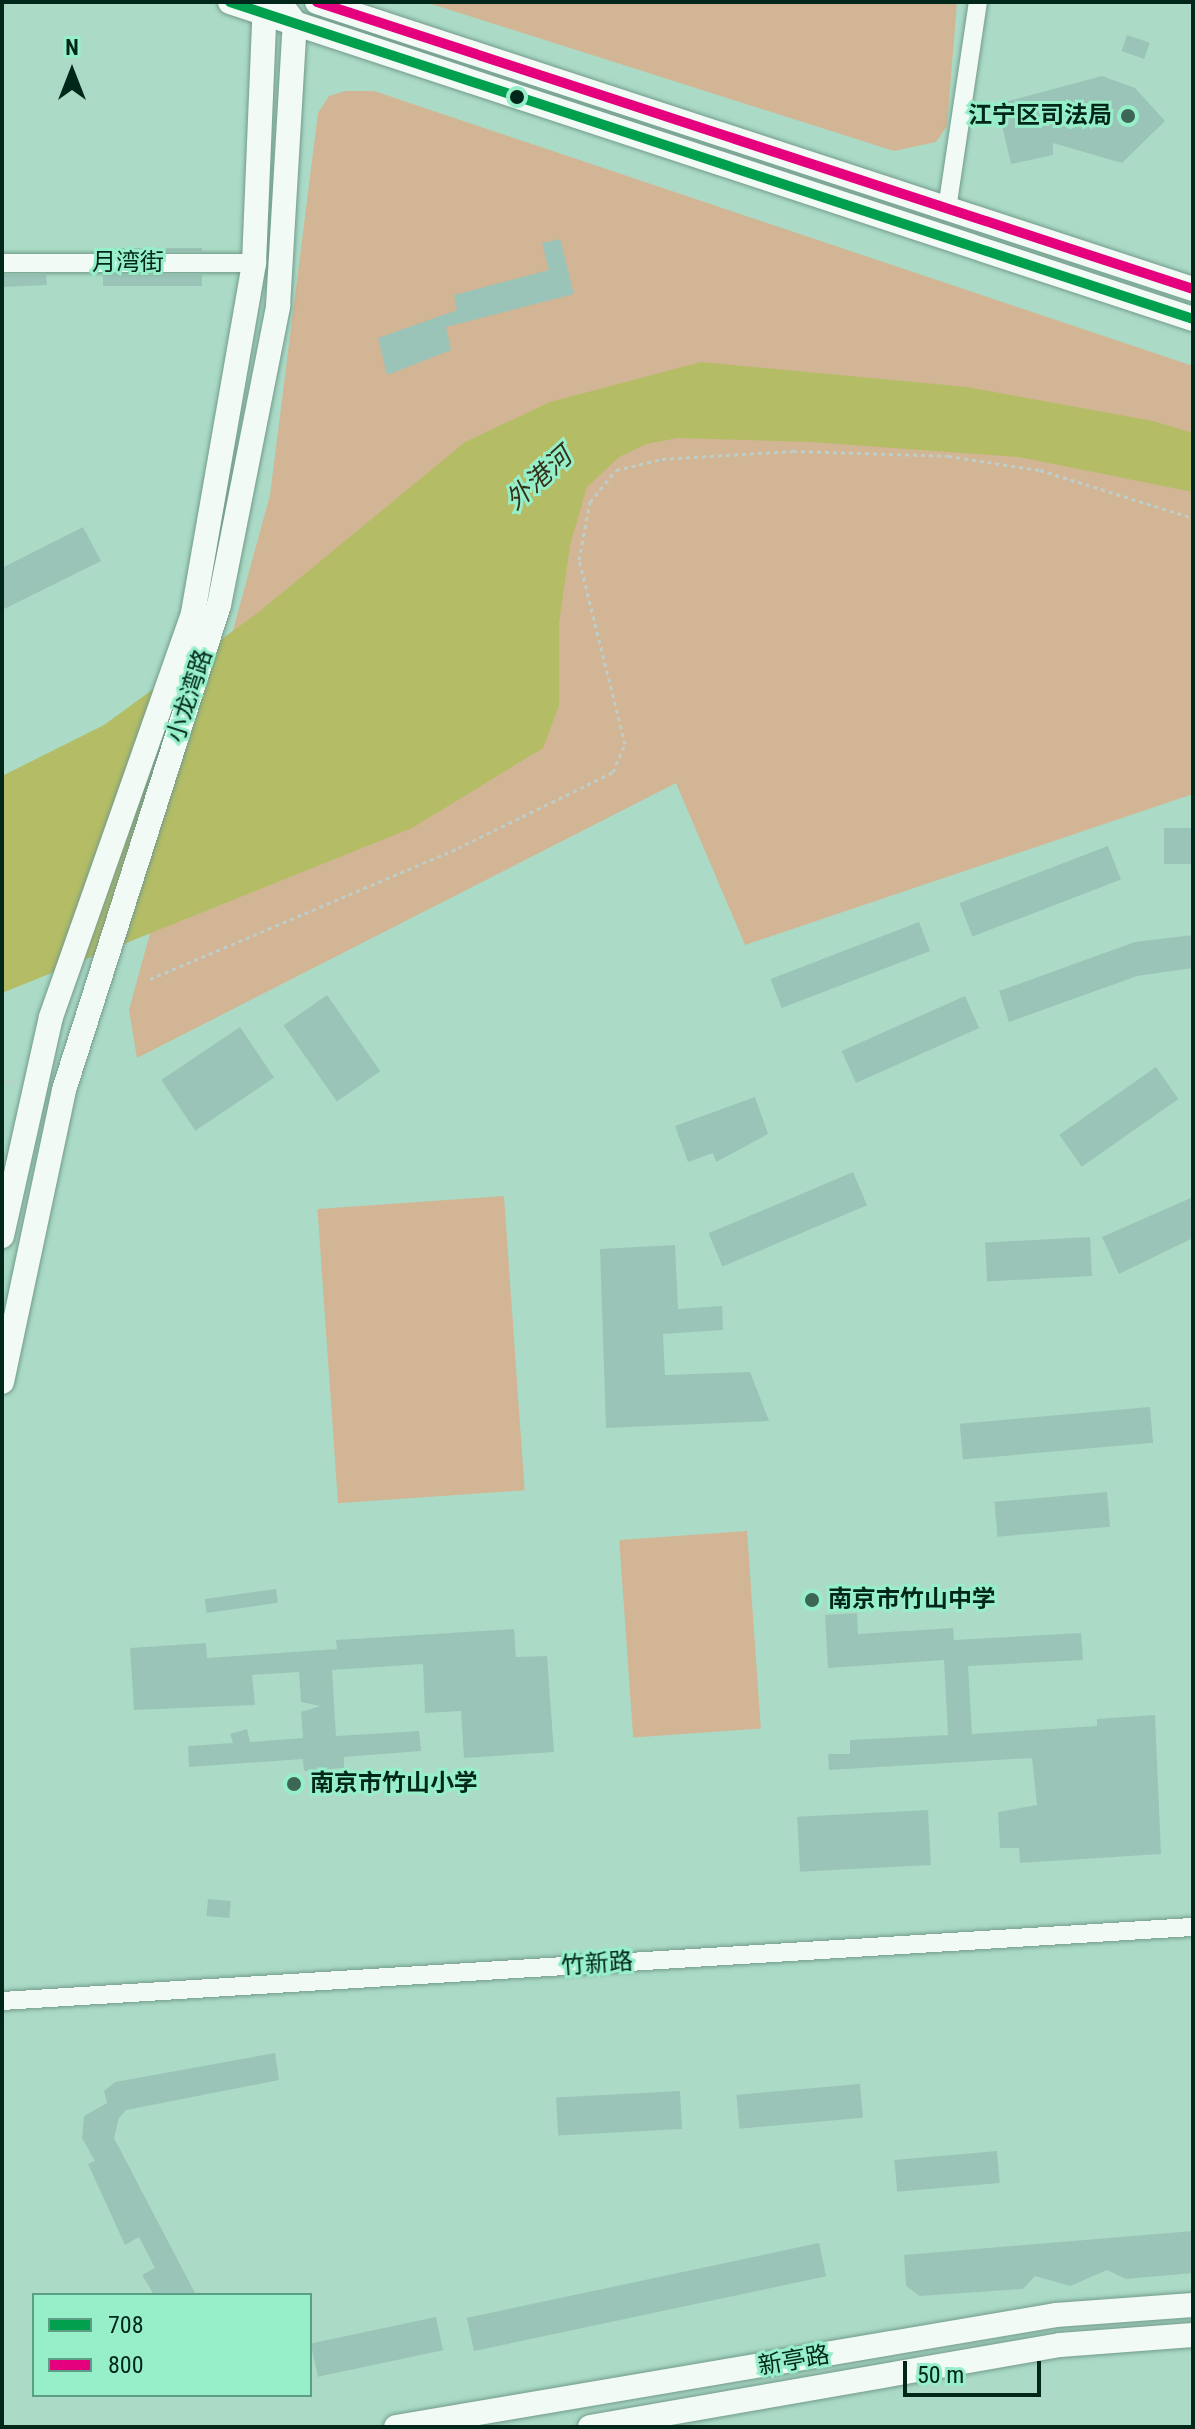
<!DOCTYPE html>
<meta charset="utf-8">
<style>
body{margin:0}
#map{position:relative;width:1195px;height:2429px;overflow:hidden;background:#abdbc6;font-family:"Roboto Condensed","Noto Sans SC",sans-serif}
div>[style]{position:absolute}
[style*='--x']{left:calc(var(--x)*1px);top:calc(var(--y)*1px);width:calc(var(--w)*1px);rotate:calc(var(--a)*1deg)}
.green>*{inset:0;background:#d2b594;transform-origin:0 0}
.water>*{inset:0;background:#b4bd65}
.building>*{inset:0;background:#9ac4b8;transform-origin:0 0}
.path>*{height:3px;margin-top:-1.5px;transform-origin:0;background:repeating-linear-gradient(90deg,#becdc7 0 4px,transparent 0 8px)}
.roads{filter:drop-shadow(0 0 2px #739b8b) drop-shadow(0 0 2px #739b8b)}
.minor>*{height:18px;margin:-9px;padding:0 9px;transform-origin:9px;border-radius:9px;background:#f2faf6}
.major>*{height:24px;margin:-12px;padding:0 12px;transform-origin:12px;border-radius:12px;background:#f2faf6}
.bus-1>*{height:10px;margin:-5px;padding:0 5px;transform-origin:5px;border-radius:5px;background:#00a04e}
.bus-2>*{height:10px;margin:-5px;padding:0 5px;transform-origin:5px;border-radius:5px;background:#e5007d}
.dots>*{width:22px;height:22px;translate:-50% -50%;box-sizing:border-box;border:4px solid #97efca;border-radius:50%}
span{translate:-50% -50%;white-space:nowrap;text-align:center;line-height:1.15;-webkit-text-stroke:6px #97efca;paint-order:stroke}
.poi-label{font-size:24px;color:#01271a;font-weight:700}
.right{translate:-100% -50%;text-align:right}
.left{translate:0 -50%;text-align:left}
.street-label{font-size:24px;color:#01271a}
.water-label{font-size:26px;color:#333219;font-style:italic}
.frame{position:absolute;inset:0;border:4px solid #01271a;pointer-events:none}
.legend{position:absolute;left:32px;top:2293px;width:280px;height:104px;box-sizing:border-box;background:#97efca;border:2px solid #5b9f84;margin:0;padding:10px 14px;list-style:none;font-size:24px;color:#01271a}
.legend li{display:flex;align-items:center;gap:16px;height:40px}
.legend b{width:40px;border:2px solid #5b9f84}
.north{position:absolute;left:32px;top:32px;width:80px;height:80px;-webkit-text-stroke:6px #97efca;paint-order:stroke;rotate:0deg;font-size:22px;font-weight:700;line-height:32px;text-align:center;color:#01271a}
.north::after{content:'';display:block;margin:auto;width:28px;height:36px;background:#01271a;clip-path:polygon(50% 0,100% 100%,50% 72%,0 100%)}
.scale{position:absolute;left:903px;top:2361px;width:138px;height:36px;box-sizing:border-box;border:4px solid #01271a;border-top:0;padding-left:10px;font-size:24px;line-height:28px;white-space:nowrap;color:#01271a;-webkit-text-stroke:6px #97efca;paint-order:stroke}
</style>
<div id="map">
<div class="green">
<i style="clip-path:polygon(425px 2px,957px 2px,947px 126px,936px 142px,894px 151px)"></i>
<i style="clip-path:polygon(345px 91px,374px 91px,1193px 366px,1193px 794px,745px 945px,676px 783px,137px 1058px,129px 1010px,270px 495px,318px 113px,329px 96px)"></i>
<i style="left:504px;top:1196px;width:295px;height:187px;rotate:86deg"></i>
<i style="left:747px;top:1531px;width:198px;height:128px;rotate:86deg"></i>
</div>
<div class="water">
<i style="clip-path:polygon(701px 362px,967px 387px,1153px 421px,1193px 433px,1193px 492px,1019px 457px,811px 442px,678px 438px,646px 444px,619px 457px,587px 487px,570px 545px,559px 624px,559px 706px,543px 748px,412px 828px,2px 993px,2px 776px,104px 725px,260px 611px,465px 442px,550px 402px)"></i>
</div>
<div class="building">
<i style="left:1127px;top:35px;width:24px;height:17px;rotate:19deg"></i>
<i style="clip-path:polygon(1102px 76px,1135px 88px,1165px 121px,1122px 163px,1053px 143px,1053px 155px,1011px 164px,997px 104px)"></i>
<i style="clip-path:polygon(560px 239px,574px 294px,446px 327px,451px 350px,387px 375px,378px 338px,457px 310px,454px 295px,549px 270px,542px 243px)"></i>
<i style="left:103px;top:248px;width:99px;height:3px"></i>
<i style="clip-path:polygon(2px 275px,46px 275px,47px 285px,2px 287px)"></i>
<i style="left:103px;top:275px;width:99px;height:11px"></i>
<i style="clip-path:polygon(83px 527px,101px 561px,2px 610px,2px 568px)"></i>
<i style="left:1164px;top:828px;width:29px;height:36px"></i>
<i style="left:1108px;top:846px;width:36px;height:159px;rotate:69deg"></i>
<i style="left:919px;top:922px;width:31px;height:159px;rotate:69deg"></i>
<i style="clip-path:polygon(1193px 935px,1193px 968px,1137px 976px,1009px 1022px,999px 991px,1135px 942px)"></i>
<i style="left:327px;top:995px;width:93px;height:53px;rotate:55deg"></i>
<i style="left:965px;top:996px;width:35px;height:135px;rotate:66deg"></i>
<i style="left:240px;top:1027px;width:61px;height:95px;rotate:56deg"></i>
<i style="left:1156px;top:1067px;width:39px;height:118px;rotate:55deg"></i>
<i style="clip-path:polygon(755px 1097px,768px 1134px,716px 1162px,713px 1153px,688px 1162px,675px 1126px)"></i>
<i style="left:853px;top:1172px;width:36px;height:157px;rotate:67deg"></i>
<i style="clip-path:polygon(1193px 1197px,1193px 1238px,1119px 1274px,1102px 1237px)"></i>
<i style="left:1090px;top:1237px;width:39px;height:105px;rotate:87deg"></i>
<i style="clip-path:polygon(675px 1245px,678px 1309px,722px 1306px,723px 1330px,663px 1334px,665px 1375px,750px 1372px,769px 1421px,606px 1428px,600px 1249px)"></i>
<i style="left:1150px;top:1407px;width:36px;height:191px;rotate:85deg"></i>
<i style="left:1107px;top:1492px;width:35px;height:113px;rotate:85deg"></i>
<i style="left:276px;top:1589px;width:14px;height:72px;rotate:82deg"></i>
<i style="clip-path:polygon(857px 1613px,858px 1634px,953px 1628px,954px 1640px,1081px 1633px,1083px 1660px,968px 1666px,972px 1734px,1097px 1726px,1097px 1719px,1155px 1715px,1161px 1854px,1020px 1863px,1019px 1848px,1000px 1848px,998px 1812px,1037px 1805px,1032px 1758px,829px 1770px,828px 1754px,850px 1754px,850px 1740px,948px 1735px,944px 1660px,828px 1668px,825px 1615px)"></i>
<i style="clip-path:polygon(514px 1629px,516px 1657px,547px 1656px,554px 1752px,464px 1758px,461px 1711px,425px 1713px,423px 1664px,332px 1670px,336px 1736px,419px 1731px,421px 1751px,344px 1757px,344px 1768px,304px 1771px,303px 1759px,189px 1767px,188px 1746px,233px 1743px,230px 1734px,247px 1729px,250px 1742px,303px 1738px,301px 1712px,320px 1706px,301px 1702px,299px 1672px,252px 1675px,255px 1705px,134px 1710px,130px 1648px,206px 1643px,207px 1658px,222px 1657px,337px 1649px,336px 1640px)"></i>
<i style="left:928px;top:1810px;width:55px;height:131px;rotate:87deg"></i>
<i style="left:208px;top:1899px;width:23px;height:17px;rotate:5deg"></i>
<i style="clip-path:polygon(275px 2053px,279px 2080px,126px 2110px,119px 2118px,114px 2138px,196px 2295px,154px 2295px,142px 2275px,155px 2268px,139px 2237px,125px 2245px,88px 2164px,95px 2161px,82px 2138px,84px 2116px,107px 2103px,104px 2091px,115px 2082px)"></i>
<i style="left:860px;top:2084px;width:34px;height:124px;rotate:85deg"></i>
<i style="left:680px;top:2091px;width:38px;height:124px;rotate:87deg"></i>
<i style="left:997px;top:2151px;width:32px;height:103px;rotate:85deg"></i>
<i style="clip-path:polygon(1193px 2231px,1193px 2273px,1126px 2279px,1107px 2270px,1070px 2286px,1035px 2276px,1023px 2289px,920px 2296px,906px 2286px,904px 2255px)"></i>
<i style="left:819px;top:2243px;width:34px;height:360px;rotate:78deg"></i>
<i style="left:436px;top:2317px;width:34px;height:128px;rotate:78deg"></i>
</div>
<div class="path">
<i style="--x:150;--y:979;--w:335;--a:-23"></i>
<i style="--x:458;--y:848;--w:173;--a:-26.1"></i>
<i style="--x:613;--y:772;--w:30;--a:-67"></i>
<i style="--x:625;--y:744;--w:190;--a:-104"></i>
<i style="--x:579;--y:560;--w:59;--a:-79.3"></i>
<i style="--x:590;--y:502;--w:41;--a:-50.9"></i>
<i style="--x:616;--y:470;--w:47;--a:-13.4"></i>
<i style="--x:662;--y:459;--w:131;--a:-3.5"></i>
<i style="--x:793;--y:451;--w:155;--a:1.8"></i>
<i style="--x:948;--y:456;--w:93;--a:8.7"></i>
<i style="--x:1040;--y:470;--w:160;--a:17.4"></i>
<i style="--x:2;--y:1081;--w:12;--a:5"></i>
</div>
<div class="roads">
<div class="minor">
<i style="--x:947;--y:209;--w:209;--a:-81.5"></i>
<i style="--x:2;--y:263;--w:252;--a:0"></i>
<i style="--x:2;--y:2001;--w:1193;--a:-3.56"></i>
</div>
<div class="major">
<i style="--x:230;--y:2;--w:1014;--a:18.22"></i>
<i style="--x:317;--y:2;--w:922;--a:18.14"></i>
<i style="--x:2;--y:1236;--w:224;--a:-77.4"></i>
<i style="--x:51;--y:1017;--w:428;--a:-70.6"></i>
<i style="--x:193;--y:613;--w:355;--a:-80.1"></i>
<i style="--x:254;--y:263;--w:261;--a:-87.6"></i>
<i style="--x:2;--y:1382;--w:299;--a:-78"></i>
<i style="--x:64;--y:1090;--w:509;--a:-72.28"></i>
<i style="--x:219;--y:605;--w:305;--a:-78.8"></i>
<i style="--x:278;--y:306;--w:284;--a:-86.6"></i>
<i style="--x:295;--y:23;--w:26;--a:-127"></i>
<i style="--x:396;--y:2427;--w:669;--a:-9.63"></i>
<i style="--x:1056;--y:2315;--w:137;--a:-4.2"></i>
<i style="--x:590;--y:2427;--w:477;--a:-9.9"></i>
<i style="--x:1060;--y:2345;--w:133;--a:-4.3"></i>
</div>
</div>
<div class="bus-1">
<i style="--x:230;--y:2;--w:1014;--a:18.22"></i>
</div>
<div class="bus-2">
<i style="--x:317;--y:2;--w:922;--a:18.14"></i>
</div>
<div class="dots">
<i style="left:517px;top:97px;background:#01271a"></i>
<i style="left:1128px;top:116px;background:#3c6656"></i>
<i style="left:812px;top:1600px;background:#3c6656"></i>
<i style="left:294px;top:1784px;background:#3c6656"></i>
</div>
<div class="poi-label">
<span class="right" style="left:1112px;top:116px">江宁区司法局</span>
<span class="left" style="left:828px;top:1600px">南京市竹山中学</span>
<span class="left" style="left:310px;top:1784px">南京市竹山小学</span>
</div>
<div class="street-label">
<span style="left:128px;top:263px">月湾街</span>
<span style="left:190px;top:696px;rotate:-72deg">小龙湾路</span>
<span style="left:597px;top:1964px;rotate:-4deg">竹新路</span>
<span style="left:794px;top:2361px;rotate:-10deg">新亭路</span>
</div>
<div class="water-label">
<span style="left:539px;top:479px;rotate:-42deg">外港河</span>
</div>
<div class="frame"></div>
<ul class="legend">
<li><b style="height:10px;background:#00a04e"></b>708</li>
<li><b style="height:10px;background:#e5007d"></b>800</li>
</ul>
<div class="north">N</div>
<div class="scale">50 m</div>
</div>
